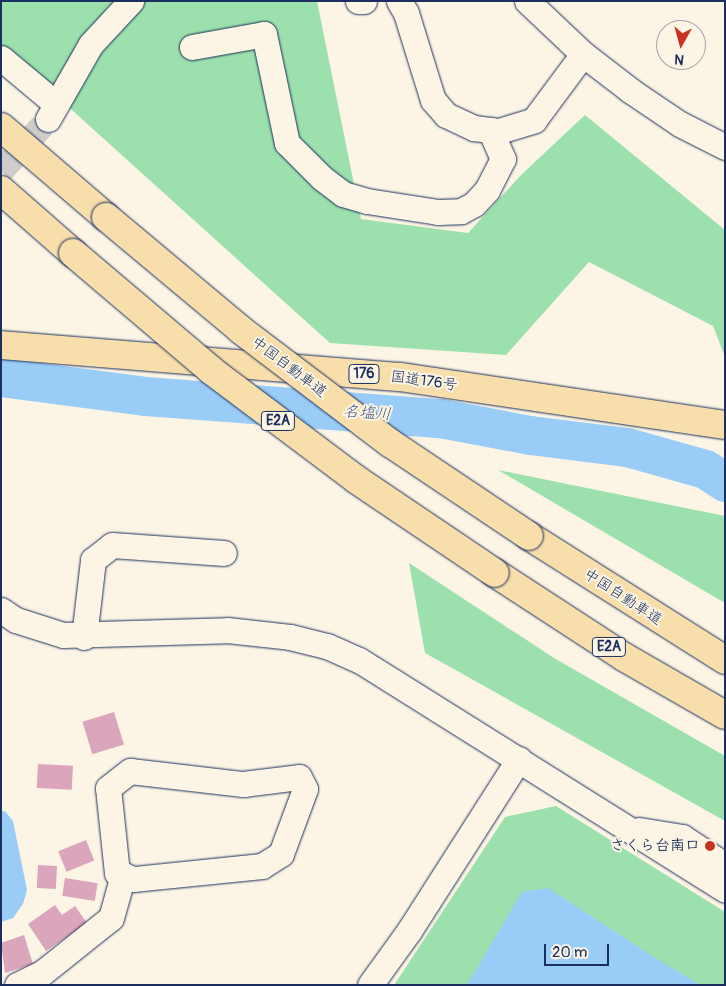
<!DOCTYPE html>
<meta charset="utf-8">
<style>
body{margin:0}
#map{position:relative;width:726px;height:986px;overflow:hidden;background:#fcf5e5;font-family:Pangolin,"Klee One",sans-serif}
div>[style]{position:absolute}
[style*='--x']{left:calc(var(--x)*1px);top:calc(var(--y)*1px);width:calc(var(--w)*1px);rotate:calc(var(--a)*1deg)}
.green>*{inset:0;background:#9ce1ad}
.water>*{inset:0;background:#99cdf7}
.river>*{height:39px;margin:-19.5px;padding:0 19.5px;transform-origin:19.5px;border-radius:19.5px;background:#99cdf7}
.building>*{inset:0;background:#dba5bc;transform-origin:0 0}
.minor-tunnel>*{height:25px;margin-top:-12.5px;transform-origin:0;background:repeating-linear-gradient(90deg,#cfcdca 0 25px,transparent 0 37px)}
.roads{filter:drop-shadow(0 0 1px #1b2f5e) drop-shadow(0 0 1px #1b2f5e)}
.minor>*{height:25px;margin:-12.5px;padding:0 12.5px;transform-origin:12.5px;border-radius:12.5px;background:#fcf5e5}
.highway>*{height:28px;margin:-14px;padding:0 14px;transform-origin:14px;border-radius:14px;background:#f8deab}
.bridges{filter:drop-shadow(0 0 1px #1b2f5e) drop-shadow(0 0 1px #1b2f5e)}
.highway-bridge>*{height:28px;margin:-14px;padding:0 14px;transform-origin:14px;border-radius:14px;background:#f8deab}
.dots>*{width:14px;height:14px;translate:-50% -50%;box-sizing:border-box;border:2px solid #fcf5e5;border-radius:50%}
span{translate:-50% -50%;white-space:nowrap;text-align:center;line-height:1.15;-webkit-text-stroke:4px #fcf5e5;paint-order:stroke}
.shield-label span{padding:1px 4px;background:#fcf5e5;border:1px solid;border-radius:4px;-webkit-text-stroke-width:0}
.shield-label{font-size:14px;color:#1b2f5e;font-weight:700}
.street-label{font-size:15px;color:#1b2f5e}
.poi-label{font-size:15px;color:#1b2f5e;font-weight:700}
.right{translate:-100% -50%;text-align:right}
.water-label{font-size:16px;color:#3a5684;font-style:italic}
.frame{position:absolute;inset:0;border:2px solid #1b2f5e;pointer-events:none}
.north{position:absolute;left:656px;top:20px;width:50px;height:50px;box-sizing:border-box;background:#fcf5e5;border:1px solid #a2a6af;border-radius:50%;rotate:187deg;font-size:14px;font-weight:700;line-height:20px;text-align:center;color:#1b2f5e}
.north::after{content:'';display:block;margin:auto;width:18px;height:22px;background:#c8321e;clip-path:polygon(50% 0,100% 100%,50% 72%,0 100%)}
.scale{position:absolute;left:544px;top:944px;width:65px;height:22px;box-sizing:border-box;border:2px solid #1b2f5e;border-top:0;padding-left:6px;font-size:15px;line-height:18px;white-space:nowrap;color:#1b2f5e;-webkit-text-stroke:4px #fcf5e5;paint-order:stroke}
</style>
<div id="map">
<div class="green">
<i style="clip-path:polygon(1px 1px,317px 1px,361px 219px,468px 233px,521px 175px,585px 115px,725px 230px,725px 357px,713px 326px,589px 262px,506px 355px,330px 343px,1px 46px)"></i>
<i style="clip-path:polygon(498px 470px,725px 516px,725px 603px)"></i>
<i style="clip-path:polygon(409px 563px,554px 658px,725px 756px,725px 821px,425px 653px)"></i>
<i style="clip-path:polygon(556px 806px,725px 912px,725px 985px,394px 985px,505px 817px)"></i>
</div>
<div class="water">
<i style="clip-path:polygon(5px 811px,13px 821px,27px 890px,23px 904px,13px 918px,1px 922px,1px 812px)"></i>
<i style="clip-path:polygon(548px 888px,649px 954px,700px 985px,467px 985px,522px 892px)"></i>
</div>
<div class="river">
<i style="--x:1;--y:377;--w:145;--a:7.5"></i>
<i style="--x:145;--y:396;--w:296;--a:4.3"></i>
<i style="--x:440;--y:418;--w:92;--a:10.7"></i>
<i style="--x:530;--y:435;--w:98;--a:7.1"></i>
<i style="--x:627;--y:447;--w:81;--a:15.8"></i>
<i style="--x:705;--y:469;--w:24;--a:33"></i>
</div>
<div class="building">
<i style="left:114px;top:712px;width:34px;height:33px;rotate:73deg"></i>
<i style="left:38px;top:764px;width:35px;height:24px;rotate:3deg"></i>
<i style="left:86px;top:840px;width:22px;height:30px;rotate:68deg"></i>
<i style="left:38px;top:865px;width:19px;height:23px;rotate:3deg"></i>
<i style="left:65px;top:878px;width:33px;height:18px;rotate:9deg"></i>
<i style="clip-path:polygon(55px 905px,62px 915px,75px 906px,87px 923px,46px 951px,28px 924px)"></i>
<i style="clip-path:polygon(24px 935px,33px 964px,5px 973px,1px 943px)"></i>
</div>
<div class="minor-tunnel">
<i style="--x:1;--y:171;--w:70;--a:-47.9"></i>
</div>
<div class="roads">
<div class="minor">
<i style="--x:358;--y:1;--w:6;--a:0"></i>
<i style="--x:399;--y:1;--w:14;--a:60"></i>
<i style="--x:406;--y:13;--w:91;--a:72.8"></i>
<i style="--x:433;--y:100;--w:20;--a:49"></i>
<i style="--x:446;--y:115;--w:31;--a:25"></i>
<i style="--x:474;--y:128;--w:25;--a:7"></i>
<i style="--x:499;--y:131;--w:37;--a:-17"></i>
<i style="--x:534;--y:120;--w:82;--a:-53.4"></i>
<i style="--x:527;--y:1;--w:77;--a:43.4"></i>
<i style="--x:583;--y:54;--w:61;--a:37.6"></i>
<i style="--x:631;--y:91;--w:59;--a:34"></i>
<i style="--x:680;--y:124;--w:51;--a:27.1"></i>
<i style="--x:192;--y:47;--w:73;--a:-10.2"></i>
<i style="--x:264;--y:34;--w:111;--a:78.1"></i>
<i style="--x:287;--y:143;--w:49;--a:45"></i>
<i style="--x:322;--y:178;--w:26;--a:37"></i>
<i style="--x:343;--y:194;--w:25;--a:16"></i>
<i style="--x:367;--y:201;--w:72;--a:8.8"></i>
<i style="--x:438;--y:212;--w:23;--a:-2"></i>
<i style="--x:461;--y:211;--w:15;--a:-28"></i>
<i style="--x:474;--y:204;--w:19;--a:-47"></i>
<i style="--x:487;--y:190;--w:35;--a:-63"></i>
<i style="--x:503;--y:159;--w:32;--a:-114"></i>
<i style="--x:1;--y:58;--w:72;--a:39.9"></i>
<i style="--x:48;--y:119;--w:86;--a:-60.2"></i>
<i style="--x:91;--y:44;--w:59;--a:-47.1"></i>
<i style="--x:1;--y:610;--w:18;--a:34"></i>
<i style="--x:16;--y:620;--w:49;--a:17.7"></i>
<i style="--x:63;--y:635;--w:164;--a:-1.7"></i>
<i style="--x:227;--y:630;--w:63;--a:6.3"></i>
<i style="--x:290;--y:637;--w:38;--a:14"></i>
<i style="--x:327;--y:646;--w:35;--a:24"></i>
<i style="--x:359;--y:660;--w:432;--a:32.1"></i>
<i style="--x:84;--y:637;--w:78;--a:-83.3"></i>
<i style="--x:93;--y:560;--w:24;--a:-38"></i>
<i style="--x:112;--y:545;--w:112;--a:4.1"></i>
<i style="--x:130;--y:771;--w:114;--a:6.6"></i>
<i style="--x:243;--y:784;--w:56;--a:-7.1"></i>
<i style="--x:299;--y:777;--w:13;--a:63"></i>
<i style="--x:305;--y:789;--w:69;--a:110.3"></i>
<i style="--x:281;--y:854;--w:22;--a:148"></i>
<i style="--x:262;--y:866;--w:130;--a:174.2"></i>
<i style="--x:133;--y:879;--w:17;--a:-159"></i>
<i style="--x:117;--y:873;--w:85;--a:-96"></i>
<i style="--x:108;--y:788;--w:28;--a:-38"></i>
<i style="--x:639;--y:830;--w:44;--a:9.2"></i>
<i style="--x:682;--y:837;--w:51;--a:33.1"></i>
<i style="--x:17;--y:985;--w:28;--a:-26"></i>
<i style="--x:42;--y:973;--w:88;--a:-38.6"></i>
<i style="--x:111;--y:918;--w:45;--a:-74.4"></i>
<i style="--x:370;--y:985;--w:67;--a:-54.2"></i>
<i style="--x:409;--y:931;--w:204;--a:-57.4"></i>
</div>
<div class="highway">
<i style="--x:1;--y:127;--w:138;--a:40.6"></i>
<i style="--x:1;--y:190;--w:96;--a:41.2"></i>
<i style="--x:1;--y:345;--w:400;--a:4.6"></i>
<i style="--x:400;--y:377;--w:329;--a:8.4"></i>
<i style="--x:529;--y:536;--w:232;--a:32.3"></i>
<i style="--x:495;--y:573;--w:154;--a:33.1"></i>
<i style="--x:624;--y:657;--w:116;--a:29.9"></i>
</div>
</div>
<div class="bridges">
<div class="highway-bridge">
<i style="--x:106;--y:217;--w:176;--a:39.9"></i>
<i style="--x:241;--y:330;--w:187;--a:37.2"></i>
<i style="--x:390;--y:443;--w:167;--a:33.8"></i>
<i style="--x:73;--y:253;--w:182;--a:40.3"></i>
<i style="--x:212;--y:371;--w:181;--a:36.9"></i>
<i style="--x:357;--y:480;--w:166;--a:34"></i>
</div>
</div>
<div class="dots">
<i style="left:710px;top:846px;background:#c8321e"></i>
</div>
<div class="shield-label">
<span style="left:364px;top:374px">176</span>
<span style="left:278px;top:421px">E2A</span>
<span style="left:609px;top:647px">E2A</span>
</div>
<div class="street-label">
<span style="left:289px;top:367px;rotate:37deg">中国自動車道</span>
<span style="left:424px;top:381px;rotate:8deg">国道176号</span>
<span style="left:623px;top:597px;rotate:33deg">中国自動車道</span>
</div>
<div class="poi-label">
<span class="right" style="left:700px;top:846px">さくら台南口</span>
</div>
<div class="water-label">
<span style="left:367px;top:413px;rotate:4deg">名塩川</span>
</div>
<div class="frame"></div>
<div class="north">N</div>
<div class="scale">20 m</div>
</div>
